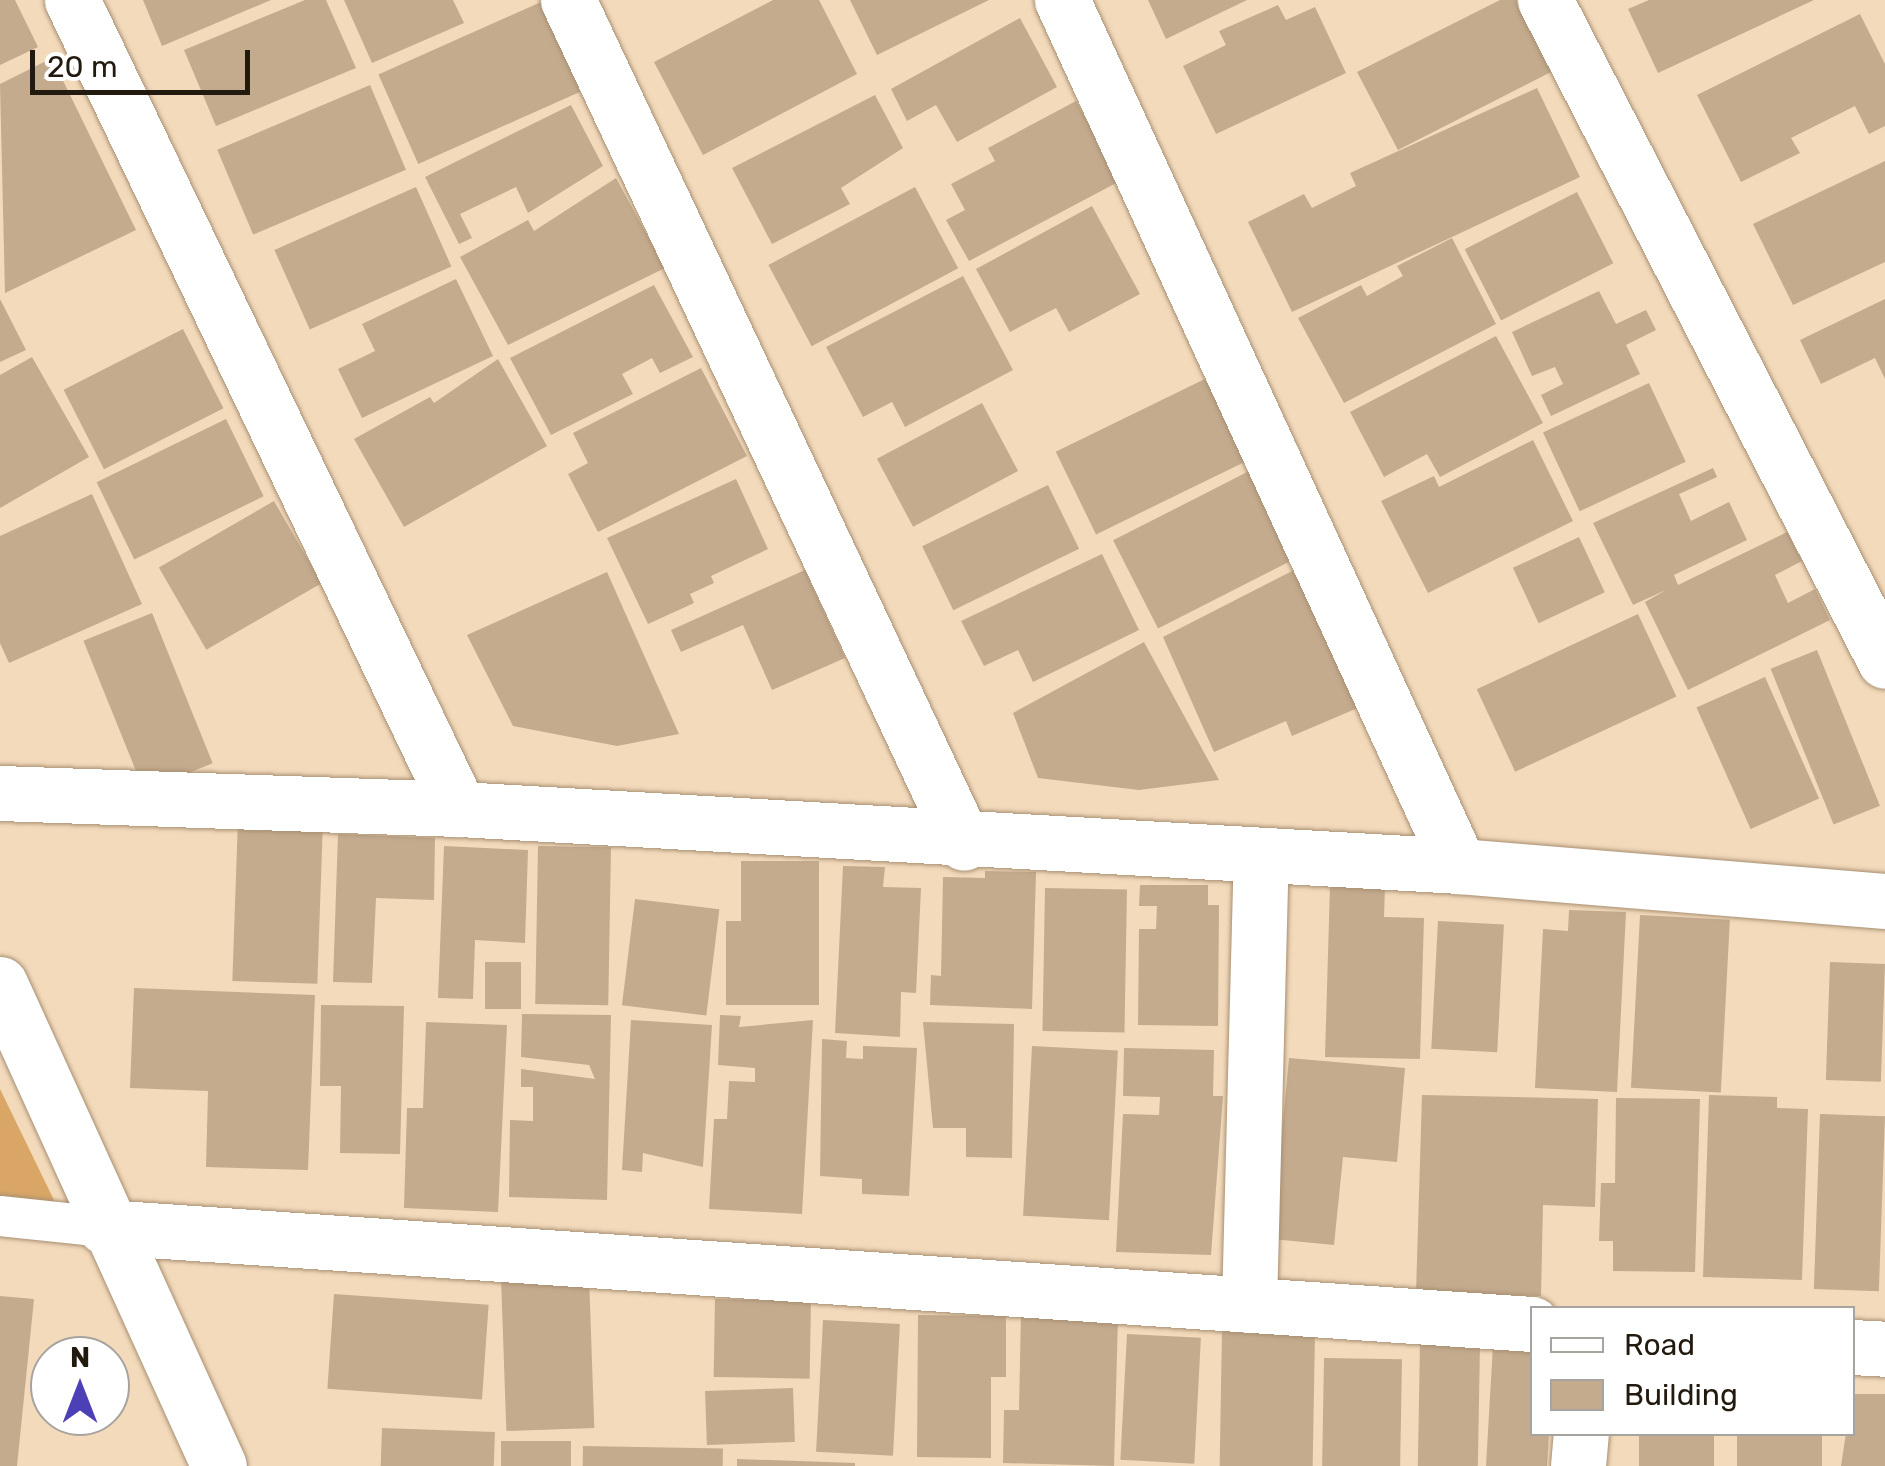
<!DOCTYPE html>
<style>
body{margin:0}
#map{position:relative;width:1885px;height:1466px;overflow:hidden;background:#f3dabb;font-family:Rubik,sans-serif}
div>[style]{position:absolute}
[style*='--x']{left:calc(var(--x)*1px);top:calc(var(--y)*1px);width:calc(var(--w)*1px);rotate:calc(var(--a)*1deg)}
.green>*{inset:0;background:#d9a666}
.building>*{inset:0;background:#c4ab8e;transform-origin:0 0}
.roads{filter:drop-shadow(0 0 2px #a78f73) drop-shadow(0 0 2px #a78f73)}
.lane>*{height:40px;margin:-20px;padding:0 20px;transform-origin:20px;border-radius:20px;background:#fff}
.street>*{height:55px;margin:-27.5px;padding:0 27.5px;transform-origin:27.5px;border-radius:27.5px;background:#fff}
span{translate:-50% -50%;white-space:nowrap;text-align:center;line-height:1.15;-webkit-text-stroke:8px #fff;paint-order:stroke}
.legend{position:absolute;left:1530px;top:1306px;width:325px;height:130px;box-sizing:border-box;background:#fff;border:2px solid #a7a39f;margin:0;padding:12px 18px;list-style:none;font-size:30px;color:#231a0f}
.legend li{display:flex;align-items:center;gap:20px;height:50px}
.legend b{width:50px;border:2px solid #a7a39f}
.north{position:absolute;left:30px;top:1336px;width:100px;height:100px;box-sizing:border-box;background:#fff;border:2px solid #a7a39f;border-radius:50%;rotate:0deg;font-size:28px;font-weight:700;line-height:40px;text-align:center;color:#231a0f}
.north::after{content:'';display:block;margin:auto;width:35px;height:45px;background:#4d3fb6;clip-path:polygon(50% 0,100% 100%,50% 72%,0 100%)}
.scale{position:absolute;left:30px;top:50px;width:220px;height:45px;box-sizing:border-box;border:5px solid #231a0f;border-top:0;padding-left:12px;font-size:30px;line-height:35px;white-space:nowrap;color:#231a0f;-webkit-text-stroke:8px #fff;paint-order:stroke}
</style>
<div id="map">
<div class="green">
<i style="clip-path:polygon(0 1089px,70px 1233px,0 1226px)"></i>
</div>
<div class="building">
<i style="clip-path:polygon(0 0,15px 0,38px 47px,0 65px)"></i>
<i style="clip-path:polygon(143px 0,271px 0,162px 46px)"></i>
<i style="clip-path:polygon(305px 0,326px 0,356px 68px,216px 126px,184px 50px)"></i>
<i style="clip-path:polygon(344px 0,453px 0,464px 23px,372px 63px)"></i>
<i style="clip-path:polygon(773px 0,819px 0,857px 74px,703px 155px,654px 62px)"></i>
<i style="clip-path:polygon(850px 0,989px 0,877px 55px)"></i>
<i style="clip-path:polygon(1148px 0,1247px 0,1166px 39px)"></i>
<i style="clip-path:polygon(1500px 0,1516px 0,1553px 71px,1398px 150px,1357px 72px)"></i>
<i style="clip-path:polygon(1649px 0,1814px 0,1658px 73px,1628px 9px)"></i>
<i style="left:541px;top:2px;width:98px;height:178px;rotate:66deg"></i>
<i style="clip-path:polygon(1278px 5px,1286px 20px,1315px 7px,1346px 73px,1216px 134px,1183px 66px,1226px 45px,1219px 31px)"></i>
<i style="clip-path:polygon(1860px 14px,1885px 64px,1885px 126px,1869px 134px,1855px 106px,1791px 138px,1800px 153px,1741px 182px,1697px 95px)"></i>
<i style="clip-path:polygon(1020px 18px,1057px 87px,957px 142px,936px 105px,907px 121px,891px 89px)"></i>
<i style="clip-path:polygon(52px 58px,136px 230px,5px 293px,0 84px)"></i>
<i style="left:370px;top:85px;width:92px;height:166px;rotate:67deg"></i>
<i style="clip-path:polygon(1537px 88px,1580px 177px,1292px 312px,1248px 222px,1304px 194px,1312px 208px,1356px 186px,1350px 173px)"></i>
<i style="clip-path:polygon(875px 95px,903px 148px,841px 188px,850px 204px,772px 244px,732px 168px)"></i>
<i style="clip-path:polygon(1076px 101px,1120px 181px,969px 261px,946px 220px,965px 210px,951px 184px,995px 161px,988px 148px)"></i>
<i style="clip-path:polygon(571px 105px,603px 166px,528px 213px,516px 187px,460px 214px,472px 238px,459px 244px,425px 177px)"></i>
<i style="clip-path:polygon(1885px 161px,1885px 262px,1793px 305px,1753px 224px)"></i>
<i style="clip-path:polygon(616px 178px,665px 268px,508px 345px,460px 257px,528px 220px,534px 231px)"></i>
<i style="left:416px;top:187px;width:87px;height:155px;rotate:66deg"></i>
<i style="left:915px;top:187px;width:92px;height:166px;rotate:62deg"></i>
<i style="left:1577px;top:192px;width:80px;height:126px;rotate:63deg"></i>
<i style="clip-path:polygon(1092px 206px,1140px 294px,1069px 332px,1056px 308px,1010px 332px,976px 269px)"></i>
<i style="clip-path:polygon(1452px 238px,1496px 324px,1344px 403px,1298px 318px,1361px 285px,1367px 296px,1403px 276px,1397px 266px)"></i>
<i style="clip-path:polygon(963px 276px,1013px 370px,905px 427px,892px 402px,863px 417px,826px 347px)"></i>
<i style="clip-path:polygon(456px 279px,493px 356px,362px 418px,338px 369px,375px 351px,362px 324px)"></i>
<i style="clip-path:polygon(654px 285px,693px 357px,660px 373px,652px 358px,622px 374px,633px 394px,551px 435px,510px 358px)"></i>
<i style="clip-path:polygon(1599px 291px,1616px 324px,1646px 310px,1656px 330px,1626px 345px,1640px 374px,1551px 416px,1541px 395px,1563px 384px,1555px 367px,1532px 376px,1512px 332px)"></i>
<i style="clip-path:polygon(0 299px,26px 350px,0 362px)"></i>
<i style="clip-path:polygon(1885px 299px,1885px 379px,1875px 358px,1821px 384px,1800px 340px)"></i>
<i style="left:183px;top:329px;width:89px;height:134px;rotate:63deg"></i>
<i style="clip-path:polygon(1496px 336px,1543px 423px,1440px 477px,1427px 454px,1384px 477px,1350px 412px)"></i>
<i style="clip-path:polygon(32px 357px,89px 457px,0 508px,0 375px)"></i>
<i style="clip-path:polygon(498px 359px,547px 446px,404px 527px,354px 439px,430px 397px,434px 403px)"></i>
<i style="clip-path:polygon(701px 368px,747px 456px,598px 532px,568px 474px,588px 463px,573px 433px)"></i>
<i style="left:1213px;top:375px;width:92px;height:175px;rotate:64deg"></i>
<i style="left:1649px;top:383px;width:87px;height:117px;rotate:65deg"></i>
<i style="left:982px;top:403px;width:77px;height:119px;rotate:62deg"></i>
<i style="left:226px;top:419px;width:86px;height:144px;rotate:64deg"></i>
<i style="clip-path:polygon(1533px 440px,1573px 521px,1428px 593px,1381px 501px,1434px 476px,1439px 487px)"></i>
<i style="left:1261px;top:465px;width:99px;height:166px;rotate:63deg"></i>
<i style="clip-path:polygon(1713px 468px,1717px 477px,1679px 494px,1691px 521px,1729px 502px,1747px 540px,1674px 575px,1678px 585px,1787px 532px,1802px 561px,1775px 575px,1788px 603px,1815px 589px,1830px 620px,1688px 690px,1645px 602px,1666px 590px,1633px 605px,1593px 523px)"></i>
<i style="clip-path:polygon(736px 479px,768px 549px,711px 576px,714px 583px,690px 594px,694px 603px,648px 624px,607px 538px)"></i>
<i style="left:1048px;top:485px;width:71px;height:140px;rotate:64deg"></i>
<i style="clip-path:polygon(92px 494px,142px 604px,9px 663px,0 643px,0 536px)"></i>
<i style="left:274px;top:501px;width:95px;height:133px;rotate:60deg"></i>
<i style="left:1579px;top:537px;width:61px;height:73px;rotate:65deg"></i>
<i style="clip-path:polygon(1102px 554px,1139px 630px,1033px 682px,1018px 650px,984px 666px,961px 621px)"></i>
<i style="clip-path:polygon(1298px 568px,1360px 707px,1292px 736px,1286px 721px,1214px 752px,1163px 637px)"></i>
<i style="clip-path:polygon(805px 570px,845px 658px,772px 690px,743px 625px,681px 652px,671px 630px)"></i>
<i style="clip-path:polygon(607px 572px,679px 734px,617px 746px,513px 726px,467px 635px)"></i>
<i style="left:152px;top:613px;width:162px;height:74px;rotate:68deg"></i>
<i style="left:1638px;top:614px;width:91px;height:178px;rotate:65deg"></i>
<i style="clip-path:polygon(1144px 642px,1219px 780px,1139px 790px,1038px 778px,1013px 713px)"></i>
<i style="left:1817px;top:650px;width:168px;height:50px;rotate:68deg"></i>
<i style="left:1765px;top:677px;width:133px;height:75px;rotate:66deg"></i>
<i style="left:238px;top:819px;width:85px;height:162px;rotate:2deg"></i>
<i style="clip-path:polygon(338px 834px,435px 838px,434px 900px,376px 898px,372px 983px,333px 982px)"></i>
<i style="clip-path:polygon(444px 846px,528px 850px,525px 943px,475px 940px,473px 999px,438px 998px)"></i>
<i style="left:538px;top:846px;width:73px;height:158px;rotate:1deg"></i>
<i style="clip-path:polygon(741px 861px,819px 861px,819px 1005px,726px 1005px,726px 921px,741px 921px)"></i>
<i style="clip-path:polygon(843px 866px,885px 867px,883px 887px,921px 888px,916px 993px,901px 992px,900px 1037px,835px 1033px)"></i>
<i style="clip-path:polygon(985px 871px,1036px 872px,1032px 1009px,930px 1005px,931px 975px,941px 976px,943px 877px,985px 878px)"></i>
<i style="clip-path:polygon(1140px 885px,1208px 885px,1208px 905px,1219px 905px,1218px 1026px,1138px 1025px,1139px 929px,1156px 929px,1157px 906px,1139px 906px)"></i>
<i style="clip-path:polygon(1330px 885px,1385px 887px,1384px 917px,1424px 918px,1420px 1059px,1325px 1057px)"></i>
<i style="left:1045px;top:888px;width:82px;height:143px;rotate:1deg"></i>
<i style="left:635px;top:899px;width:85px;height:107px;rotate:7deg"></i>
<i style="clip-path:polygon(1569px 910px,1626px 912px,1617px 1092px,1535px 1088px,1543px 929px,1568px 931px)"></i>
<i style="left:1640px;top:915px;width:90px;height:173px;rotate:3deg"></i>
<i style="left:1438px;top:921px;width:66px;height:128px;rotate:3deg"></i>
<i style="left:485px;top:962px;width:36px;height:47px"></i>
<i style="left:1830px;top:962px;width:55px;height:118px;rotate:2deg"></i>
<i style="clip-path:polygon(134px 988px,315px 995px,308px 1170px,206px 1167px,208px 1091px,130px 1088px)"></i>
<i style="clip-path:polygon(321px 1005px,404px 1006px,400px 1154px,340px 1153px,341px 1086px,320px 1086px)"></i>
<i style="clip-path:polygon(522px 1014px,611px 1015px,607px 1200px,509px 1197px,510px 1120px,533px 1121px,533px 1087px,521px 1087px,521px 1069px,595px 1079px,589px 1065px,521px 1057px)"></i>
<i style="clip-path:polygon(720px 1015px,741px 1016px,739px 1027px,813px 1020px,802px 1214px,709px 1209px,714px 1119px,727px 1119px,729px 1081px,755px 1082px,755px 1068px,718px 1065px)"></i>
<i style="clip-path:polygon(631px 1020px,712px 1025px,703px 1167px,643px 1153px,642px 1172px,622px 1170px)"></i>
<i style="clip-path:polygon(426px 1022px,507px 1025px,498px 1212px,404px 1208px,407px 1108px,423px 1108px)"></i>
<i style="clip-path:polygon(923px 1022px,1014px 1024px,1012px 1158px,966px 1157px,966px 1128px,933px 1128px)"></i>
<i style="clip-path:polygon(822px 1039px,847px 1041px,846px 1058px,863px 1059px,863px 1046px,917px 1048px,909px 1196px,862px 1194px,862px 1179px,820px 1176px)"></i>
<i style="left:1032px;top:1046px;width:86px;height:170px;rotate:3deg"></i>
<i style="clip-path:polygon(1124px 1048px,1214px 1050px,1213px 1096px,1223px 1096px,1211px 1255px,1116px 1252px,1123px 1114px,1159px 1115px,1160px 1097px,1123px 1096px)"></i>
<i style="clip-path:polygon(1289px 1058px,1405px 1068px,1397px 1162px,1343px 1157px,1334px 1245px,1272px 1239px)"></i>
<i style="clip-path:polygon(1422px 1095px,1598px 1099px,1595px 1207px,1543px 1205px,1541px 1296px,1416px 1293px)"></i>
<i style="clip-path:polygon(1709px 1095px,1777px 1097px,1777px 1108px,1808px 1109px,1802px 1280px,1703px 1277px)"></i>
<i style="clip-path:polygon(1616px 1098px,1700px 1099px,1695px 1272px,1613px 1271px,1613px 1241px,1599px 1241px,1601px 1183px,1615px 1183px)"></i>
<i style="left:1820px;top:1114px;width:65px;height:175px;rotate:2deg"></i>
<i style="left:589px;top:1276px;width:152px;height:88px;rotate:88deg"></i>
<i style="left:334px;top:1294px;width:155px;height:95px;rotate:4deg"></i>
<i style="clip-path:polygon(0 1296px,34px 1299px,17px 1466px,0 1466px)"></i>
<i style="left:715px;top:1299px;width:96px;height:78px;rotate:1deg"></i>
<i style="clip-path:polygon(1021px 1313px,1118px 1316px,1114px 1466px,1003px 1463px,1004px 1410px,1019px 1410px)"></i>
<i style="clip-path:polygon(918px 1315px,1006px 1316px,1006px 1377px,991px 1377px,991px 1458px,917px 1457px)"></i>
<i style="left:823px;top:1320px;width:77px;height:132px;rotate:3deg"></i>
<i style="left:1222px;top:1331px;width:93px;height:135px;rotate:1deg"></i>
<i style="left:1127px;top:1334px;width:74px;height:126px;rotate:3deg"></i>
<i style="left:1420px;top:1342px;width:60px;height:124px;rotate:1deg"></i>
<i style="clip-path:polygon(1493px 1345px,1532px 1347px,1532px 1434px,1549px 1434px,1547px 1466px,1486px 1466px)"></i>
<i style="left:1324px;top:1358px;width:78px;height:108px;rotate:1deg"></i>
<i style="left:793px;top:1388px;width:54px;height:88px;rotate:88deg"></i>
<i style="clip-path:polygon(1852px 1394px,1885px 1394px,1885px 1466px,1841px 1466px)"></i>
<i style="left:382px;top:1428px;width:113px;height:38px;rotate:2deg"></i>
<i style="left:1639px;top:1434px;width:75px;height:32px"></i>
<i style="left:1737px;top:1434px;width:85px;height:32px"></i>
<i style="left:501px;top:1441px;width:70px;height:25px"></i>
<i style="left:583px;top:1446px;width:140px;height:20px;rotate:1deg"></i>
<i style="clip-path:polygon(737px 1459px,855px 1463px,855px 1466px,737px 1466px)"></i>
</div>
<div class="roads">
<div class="lane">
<i style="--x:0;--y:1216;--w:106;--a:6"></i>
</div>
<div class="street">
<i style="--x:72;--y:0;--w:897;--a:64.44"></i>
<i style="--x:459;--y:809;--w:1002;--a:3.26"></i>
<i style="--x:1459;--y:866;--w:427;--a:4.7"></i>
<i style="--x:568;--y:0;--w:931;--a:64.84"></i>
<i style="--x:1062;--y:0;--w:953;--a:65.37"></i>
<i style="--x:1545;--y:0;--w:743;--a:62.78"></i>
<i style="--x:0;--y:793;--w:459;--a:2"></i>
<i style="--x:0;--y:984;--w:529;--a:65.57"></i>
<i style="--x:105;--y:1227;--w:1430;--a:3.89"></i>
<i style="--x:1249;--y:1305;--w:449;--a:-88.5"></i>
<i style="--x:1852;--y:1347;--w:33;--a:3"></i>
<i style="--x:1578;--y:1466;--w:32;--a:-85"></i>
</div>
</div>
<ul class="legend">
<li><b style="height:12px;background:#fff"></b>Road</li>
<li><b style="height:28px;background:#c4ab8e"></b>Building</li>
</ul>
<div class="north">N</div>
<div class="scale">20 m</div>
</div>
